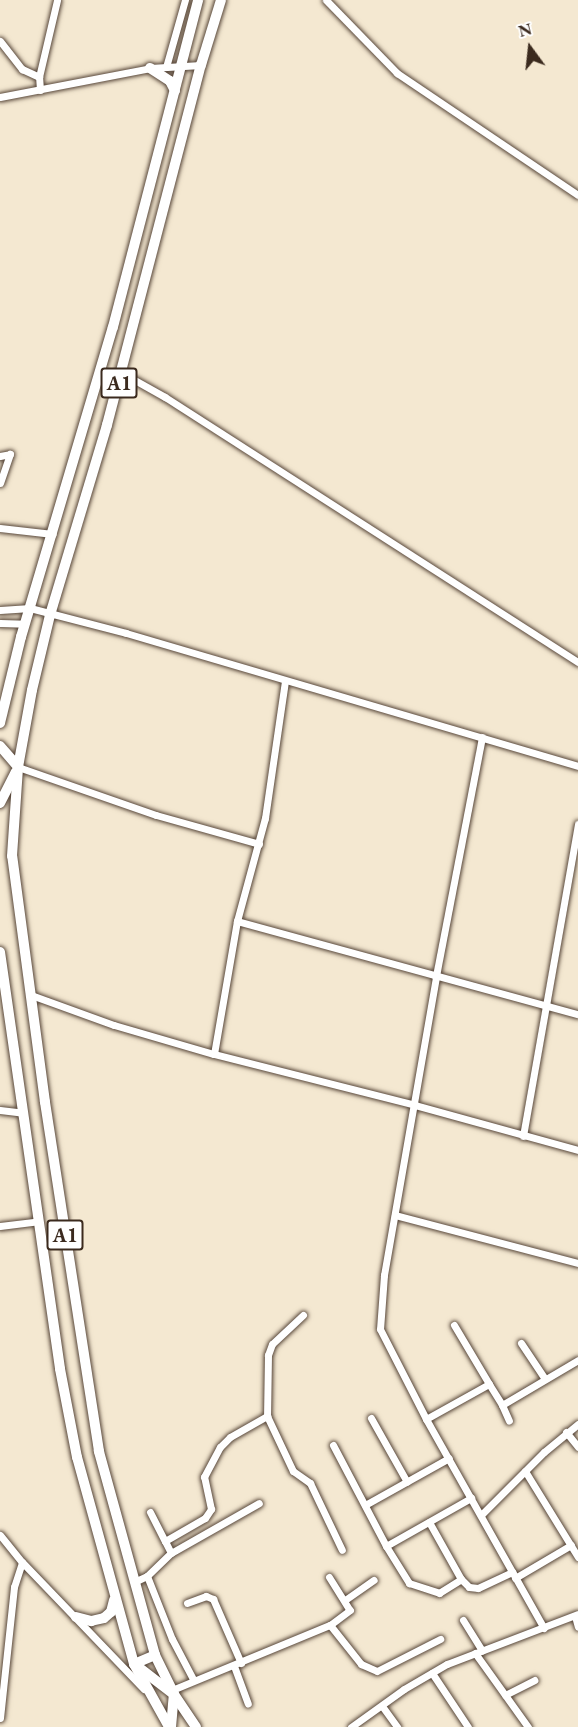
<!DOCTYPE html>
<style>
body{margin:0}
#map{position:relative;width:578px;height:1727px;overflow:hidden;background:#f4e8d1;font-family:"EB Garamond",serif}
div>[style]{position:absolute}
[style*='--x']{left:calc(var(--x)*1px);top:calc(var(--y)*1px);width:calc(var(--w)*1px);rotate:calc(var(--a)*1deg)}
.roads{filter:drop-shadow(0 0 2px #574639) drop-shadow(0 0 2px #574639)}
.street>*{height:7px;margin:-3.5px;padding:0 3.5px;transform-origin:3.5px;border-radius:3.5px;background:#fff}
.primary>*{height:10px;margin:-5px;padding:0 5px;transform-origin:5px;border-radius:5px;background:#fff}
span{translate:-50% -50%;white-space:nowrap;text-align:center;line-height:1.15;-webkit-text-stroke:5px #fff;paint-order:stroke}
.shield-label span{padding:2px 4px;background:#fff;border:2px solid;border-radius:4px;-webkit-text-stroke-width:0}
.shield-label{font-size:20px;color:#3b2a1e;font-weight:700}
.north{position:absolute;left:500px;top:18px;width:60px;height:60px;-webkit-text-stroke:4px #fff;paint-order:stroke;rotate:345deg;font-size:16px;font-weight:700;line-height:24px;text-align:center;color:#3b2a1e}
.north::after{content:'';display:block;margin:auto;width:21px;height:27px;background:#3b2a1e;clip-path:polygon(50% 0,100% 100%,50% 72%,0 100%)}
</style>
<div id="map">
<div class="roads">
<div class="street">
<i style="--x:326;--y:0;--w:102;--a:45.8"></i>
<i style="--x:397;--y:73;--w:218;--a:34"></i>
<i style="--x:0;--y:41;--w:36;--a:52"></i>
<i style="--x:22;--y:69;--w:19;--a:25"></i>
<i style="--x:166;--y:67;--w:70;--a:-74.2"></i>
<i style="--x:40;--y:90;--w:13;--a:-94"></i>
<i style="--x:39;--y:77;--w:79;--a:-76.8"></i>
<i style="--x:0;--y:97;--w:153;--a:-10.9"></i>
<i style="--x:150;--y:68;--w:51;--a:-3.4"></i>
<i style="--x:122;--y:373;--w:49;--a:29.2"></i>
<i style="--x:165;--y:397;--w:491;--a:32.7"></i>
<i style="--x:0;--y:456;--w:10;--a:-11"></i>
<i style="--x:0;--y:483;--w:31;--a:-71"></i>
<i style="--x:0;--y:528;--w:53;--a:6.5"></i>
<i style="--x:0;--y:610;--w:30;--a:-4"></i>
<i style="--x:30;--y:608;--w:99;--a:14.6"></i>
<i style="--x:126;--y:633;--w:471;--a:16.4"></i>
<i style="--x:0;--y:623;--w:25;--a:2"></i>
<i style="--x:482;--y:737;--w:244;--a:100.9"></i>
<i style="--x:436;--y:977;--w:303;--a:99.9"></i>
<i style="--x:384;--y:1275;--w:54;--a:94.2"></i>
<i style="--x:380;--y:1329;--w:101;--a:62.9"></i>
<i style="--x:426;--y:1419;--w:240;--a:60.6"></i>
<i style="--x:18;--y:767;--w:146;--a:19.2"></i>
<i style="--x:156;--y:815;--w:107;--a:15.7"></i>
<i style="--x:237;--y:921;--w:353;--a:15.3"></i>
<i style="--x:31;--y:995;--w:88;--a:19.9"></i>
<i style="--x:114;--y:1025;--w:104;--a:16.2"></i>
<i style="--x:214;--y:1054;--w:207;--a:14.2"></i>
<i style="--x:415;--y:1105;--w:169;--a:15.4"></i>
<i style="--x:214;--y:1054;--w:135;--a:-80.2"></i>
<i style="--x:237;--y:921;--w:107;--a:-74.8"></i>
<i style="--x:265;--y:818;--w:138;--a:-81.7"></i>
<i style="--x:0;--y:1110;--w:23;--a:7"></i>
<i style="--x:523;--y:1136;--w:317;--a:-80"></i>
<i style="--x:395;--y:1215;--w:189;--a:14.7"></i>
<i style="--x:0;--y:1226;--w:38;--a:-7"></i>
<i style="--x:303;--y:1315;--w:42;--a:136.9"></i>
<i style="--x:272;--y:1344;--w:12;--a:110"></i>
<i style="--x:268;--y:1355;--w:61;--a:90.9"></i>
<i style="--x:267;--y:1416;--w:61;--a:64.7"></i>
<i style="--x:293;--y:1471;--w:21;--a:35"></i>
<i style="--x:310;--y:1483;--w:74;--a:64.5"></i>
<i style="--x:454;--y:1325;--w:69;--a:59.3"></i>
<i style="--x:521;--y:1343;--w:43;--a:56.3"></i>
<i style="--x:502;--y:1405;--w:17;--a:66"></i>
<i style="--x:371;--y:1418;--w:73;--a:60.6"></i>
<i style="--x:426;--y:1419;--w:72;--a:-29.1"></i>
<i style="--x:489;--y:1384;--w:25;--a:58"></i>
<i style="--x:502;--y:1405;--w:88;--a:-30.6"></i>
<i style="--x:566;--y:1432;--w:19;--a:51"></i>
<i style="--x:333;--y:1445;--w:114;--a:62.3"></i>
<i style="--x:386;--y:1546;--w:44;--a:58.1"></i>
<i style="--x:409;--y:1583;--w:32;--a:18"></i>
<i style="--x:439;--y:1593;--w:26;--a:-32"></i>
<i style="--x:525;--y:1471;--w:101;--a:58.4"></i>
<i style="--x:365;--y:1505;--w:96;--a:-29.2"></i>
<i style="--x:150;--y:1512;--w:33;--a:63"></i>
<i style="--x:481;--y:1515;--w:89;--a:-45"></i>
<i style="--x:544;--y:1452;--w:44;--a:-39.5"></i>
<i style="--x:429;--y:1522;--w:65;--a:60.7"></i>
<i style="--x:461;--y:1579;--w:11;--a:45"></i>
<i style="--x:469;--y:1587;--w:9;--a:6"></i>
<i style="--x:478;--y:1588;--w:38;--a:-25"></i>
<i style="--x:0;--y:1535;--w:35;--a:51"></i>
<i style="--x:22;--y:1562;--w:176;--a:46.2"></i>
<i style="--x:386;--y:1546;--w:98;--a:-29.5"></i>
<i style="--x:171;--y:1553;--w:13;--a:-117"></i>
<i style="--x:165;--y:1541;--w:46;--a:-29.9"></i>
<i style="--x:205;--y:1518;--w:11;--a:-56"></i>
<i style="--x:211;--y:1509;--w:33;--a:-102"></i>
<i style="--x:204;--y:1477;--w:34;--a:-62"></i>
<i style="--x:220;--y:1447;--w:14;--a:-45"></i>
<i style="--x:230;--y:1437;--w:43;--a:-29.6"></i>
<i style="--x:147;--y:1576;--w:68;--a:68.4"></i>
<i style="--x:172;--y:1639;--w:45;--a:62.3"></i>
<i style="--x:329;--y:1577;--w:39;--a:58"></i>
<i style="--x:350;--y:1610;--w:25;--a:143"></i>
<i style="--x:515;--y:1578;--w:65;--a:-30.5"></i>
<i style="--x:134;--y:1582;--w:14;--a:-25"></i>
<i style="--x:147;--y:1576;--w:33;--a:-44"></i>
<i style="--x:171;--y:1553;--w:101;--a:-29.6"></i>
<i style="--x:345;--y:1600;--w:35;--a:-35"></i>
<i style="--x:187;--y:1603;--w:20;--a:-20"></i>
<i style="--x:206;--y:1596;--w:8;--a:23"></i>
<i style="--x:213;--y:1599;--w:70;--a:66.4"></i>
<i style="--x:575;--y:1616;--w:11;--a:75"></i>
<i style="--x:463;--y:1620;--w:36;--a:58"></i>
<i style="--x:475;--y:1653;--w:91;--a:54.4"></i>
<i style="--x:234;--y:1666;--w:40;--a:69.8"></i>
<i style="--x:432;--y:1673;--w:65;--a:56.3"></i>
<i style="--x:172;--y:1690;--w:171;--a:-22.4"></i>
<i style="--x:330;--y:1625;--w:50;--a:51.5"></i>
<i style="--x:361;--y:1664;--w:17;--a:24"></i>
<i style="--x:377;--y:1671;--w:71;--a:-26.9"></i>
<i style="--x:505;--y:1695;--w:33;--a:-27"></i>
<i style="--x:382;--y:1706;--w:26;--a:54"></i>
<i style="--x:0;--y:1718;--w:132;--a:-83.9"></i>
<i style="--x:14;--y:1587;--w:26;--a:-72"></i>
<i style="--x:351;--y:1727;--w:65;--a:-35.6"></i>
<i style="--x:404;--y:1689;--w:50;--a:-30.2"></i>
<i style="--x:447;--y:1664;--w:140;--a:-20.9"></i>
</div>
<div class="primary">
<i style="--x:150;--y:68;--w:24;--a:33"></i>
<i style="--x:170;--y:81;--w:11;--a:63"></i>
<i style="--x:0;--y:723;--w:89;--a:-76.3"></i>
<i style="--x:21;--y:637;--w:323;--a:-73.5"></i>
<i style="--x:113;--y:327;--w:338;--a:-75.4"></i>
<i style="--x:0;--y:746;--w:28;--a:49"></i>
<i style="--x:0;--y:803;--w:35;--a:-63"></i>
<i style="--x:0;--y:952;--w:421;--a:81.8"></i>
<i style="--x:60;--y:1369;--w:90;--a:79.1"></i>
<i style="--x:77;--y:1457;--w:215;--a:74.6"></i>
<i style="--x:134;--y:1664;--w:72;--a:60.9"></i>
<i style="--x:76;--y:1617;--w:16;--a:15"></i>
<i style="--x:91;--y:1621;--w:13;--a:-13"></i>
<i style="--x:104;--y:1618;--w:9;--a:-41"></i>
<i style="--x:111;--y:1612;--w:12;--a:-76"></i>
<i style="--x:134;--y:1664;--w:23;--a:-23"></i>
<i style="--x:137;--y:1666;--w:44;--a:37.6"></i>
<i style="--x:171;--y:1727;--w:33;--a:-85"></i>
<i style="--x:196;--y:1727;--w:40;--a:-124"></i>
<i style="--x:174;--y:1694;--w:43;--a:-116"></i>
<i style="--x:155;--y:1655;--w:212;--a:-105.4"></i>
<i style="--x:99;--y:1451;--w:353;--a:-98.8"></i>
<i style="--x:45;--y:1102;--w:248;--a:-97.6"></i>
<i style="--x:12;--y:856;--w:89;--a:-86.1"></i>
<i style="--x:18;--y:767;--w:78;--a:-79.7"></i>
<i style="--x:32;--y:690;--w:77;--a:-76.5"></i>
<i style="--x:50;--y:615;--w:198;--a:-73.3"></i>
<i style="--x:107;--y:425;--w:372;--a:-75.4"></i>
<i style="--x:201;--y:65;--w:68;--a:-72.9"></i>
</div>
</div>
<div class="shield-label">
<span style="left:119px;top:383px">A1</span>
<span style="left:65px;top:1235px">A1</span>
</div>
<div class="north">N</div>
</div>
